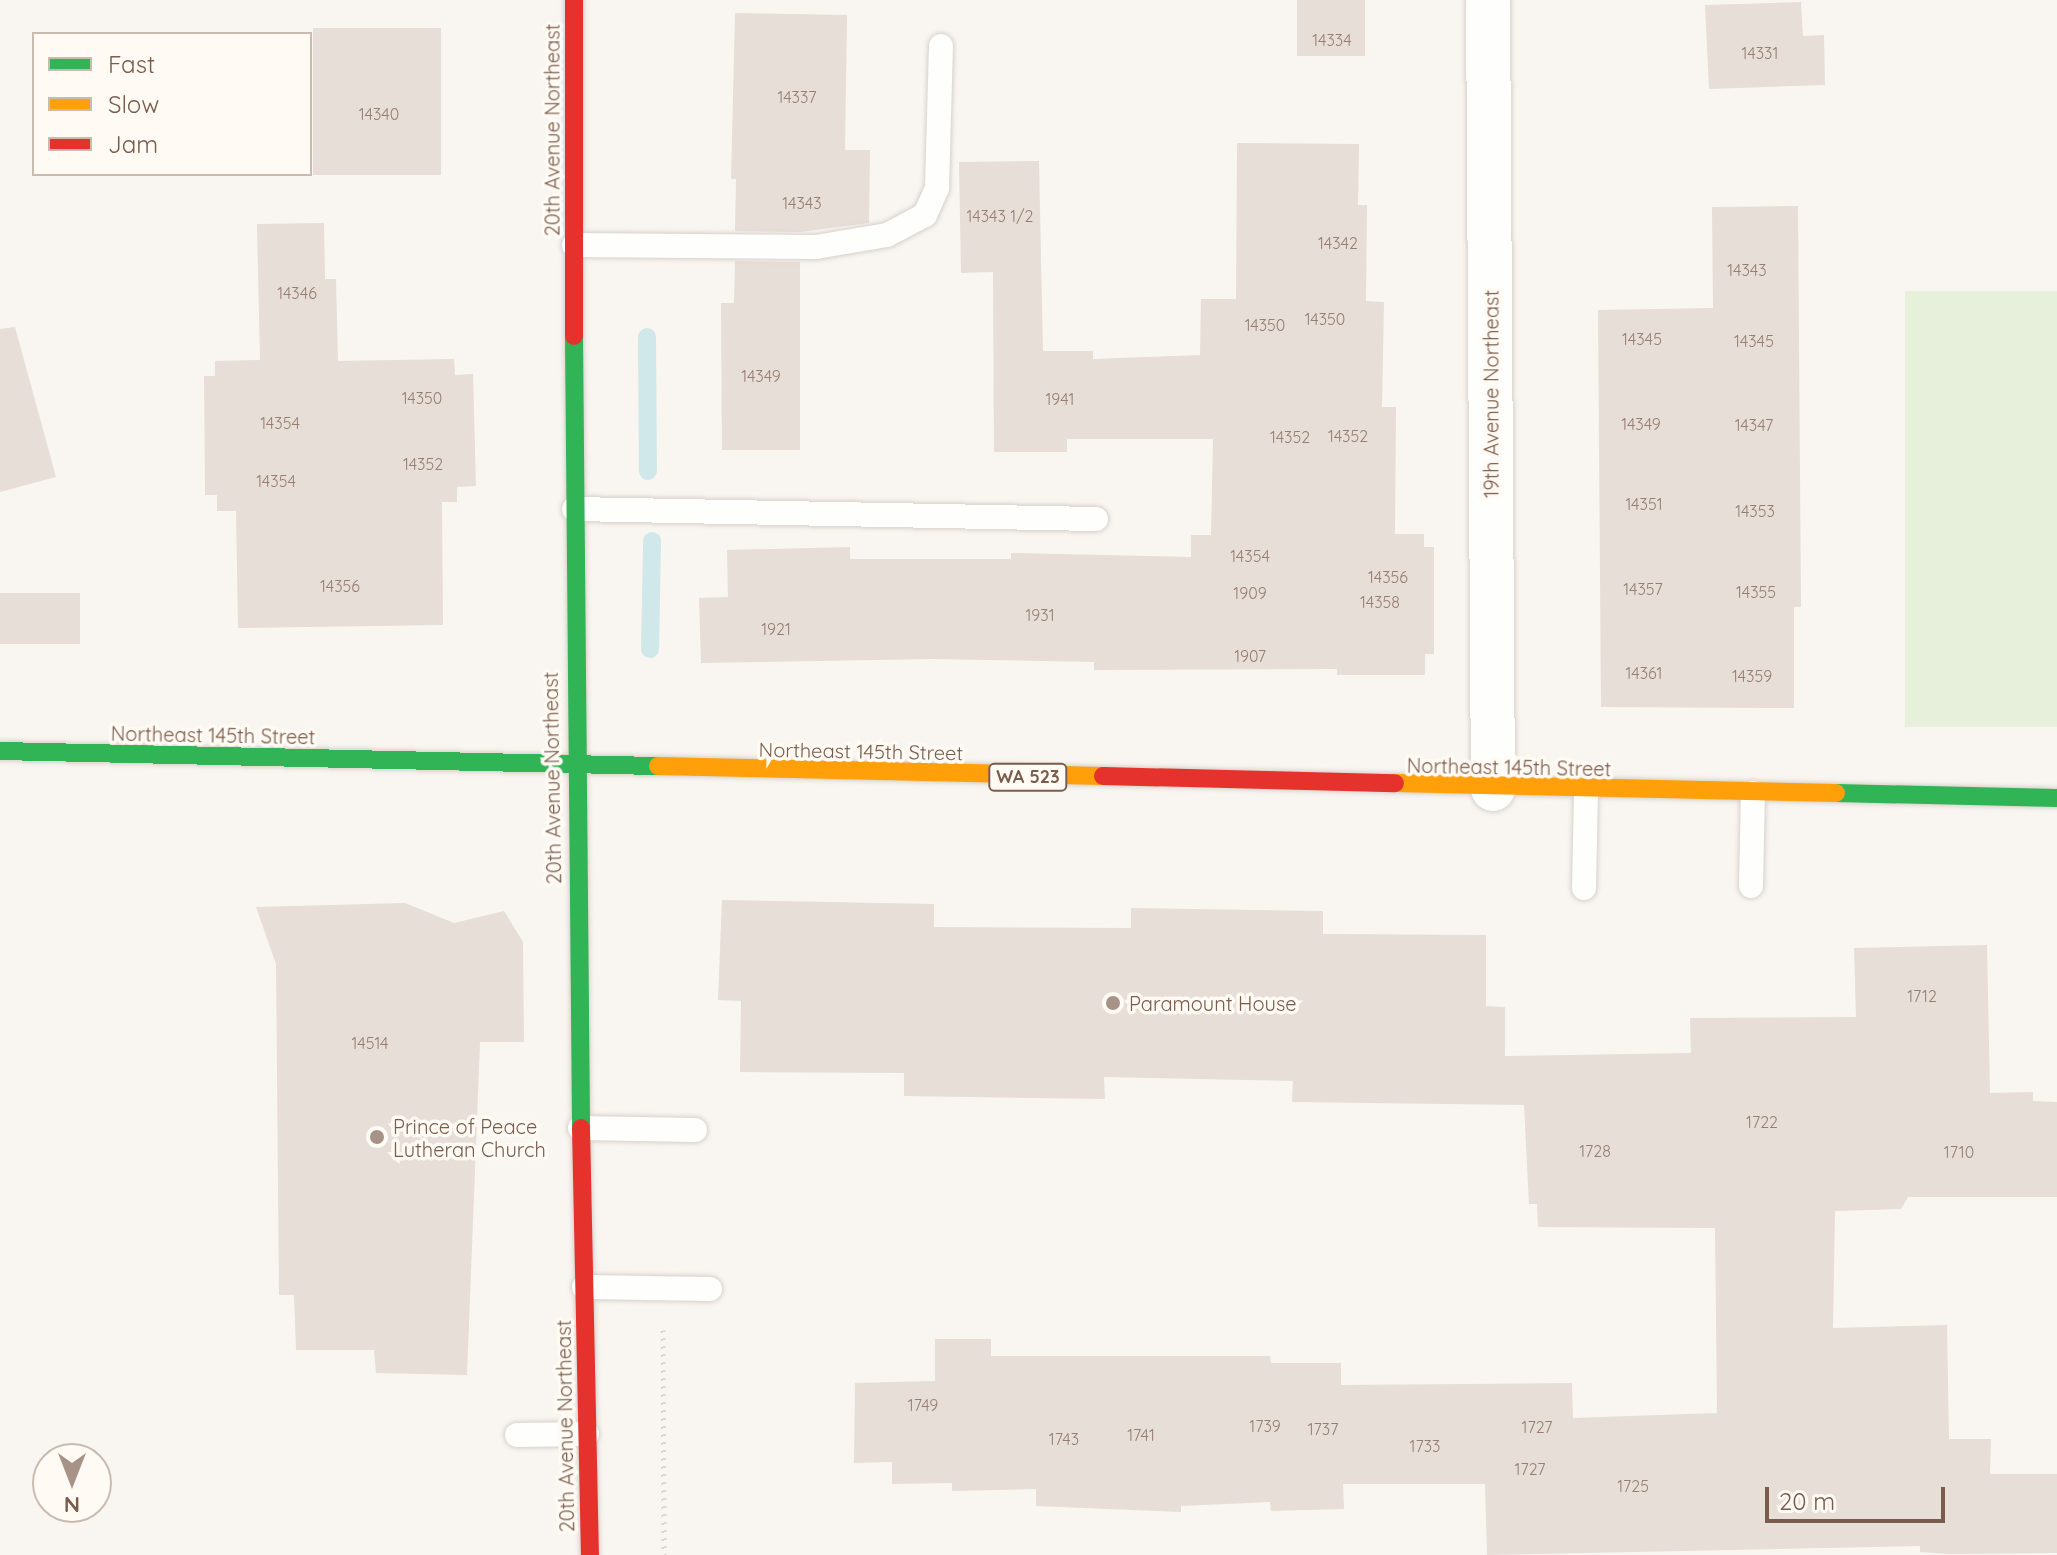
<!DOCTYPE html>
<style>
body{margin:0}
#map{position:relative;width:2057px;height:1555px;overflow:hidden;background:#f9f5f0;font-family:Quicksand,sans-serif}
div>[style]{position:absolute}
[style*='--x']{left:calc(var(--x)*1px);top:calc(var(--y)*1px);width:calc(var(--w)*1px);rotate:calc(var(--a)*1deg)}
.green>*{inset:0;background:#e7f0db;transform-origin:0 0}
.stream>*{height:18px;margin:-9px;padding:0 9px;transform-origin:9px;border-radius:9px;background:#d0e8ea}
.building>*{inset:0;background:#e6ded7;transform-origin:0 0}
.path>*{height:5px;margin-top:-2.5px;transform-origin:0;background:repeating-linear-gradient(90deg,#dcd5d0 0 2px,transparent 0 8px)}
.roads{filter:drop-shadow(0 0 2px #d7d1cb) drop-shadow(0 0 2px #d7d1cb)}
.lane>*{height:24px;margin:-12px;padding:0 12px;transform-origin:12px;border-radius:12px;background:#fefefd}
.street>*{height:44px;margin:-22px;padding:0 22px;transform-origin:22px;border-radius:22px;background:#fefefd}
.fast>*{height:18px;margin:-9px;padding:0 9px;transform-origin:9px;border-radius:9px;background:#30b455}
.slow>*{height:18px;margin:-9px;padding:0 9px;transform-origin:9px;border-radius:9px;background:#ff9f0a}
.jam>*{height:18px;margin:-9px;padding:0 9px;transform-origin:9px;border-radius:9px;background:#e5322d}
.dots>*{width:22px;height:22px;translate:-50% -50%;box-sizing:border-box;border:4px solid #fffaf3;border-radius:50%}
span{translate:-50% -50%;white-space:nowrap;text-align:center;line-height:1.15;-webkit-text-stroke:7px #fffaf3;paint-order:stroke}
.number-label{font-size:16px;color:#977e72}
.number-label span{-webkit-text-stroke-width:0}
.shield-label span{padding:2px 6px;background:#fffaf3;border:2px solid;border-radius:6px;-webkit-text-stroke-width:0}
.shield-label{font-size:18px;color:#7a5c4d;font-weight:700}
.street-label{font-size:20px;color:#7a5c4d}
.poi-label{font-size:20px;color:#7a5c4d}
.left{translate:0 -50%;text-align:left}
.legend{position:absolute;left:32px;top:32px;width:280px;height:144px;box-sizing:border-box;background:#fffaf3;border:2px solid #cabbb1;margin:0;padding:10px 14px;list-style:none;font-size:24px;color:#7a5c4d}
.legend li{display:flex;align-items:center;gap:16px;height:40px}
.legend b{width:40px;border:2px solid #cabbb1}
.north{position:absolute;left:32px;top:1443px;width:80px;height:80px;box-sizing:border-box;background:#fffaf3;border:2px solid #cabbb1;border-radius:50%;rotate:180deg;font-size:22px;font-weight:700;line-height:32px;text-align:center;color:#7a5c4d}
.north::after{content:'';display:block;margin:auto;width:28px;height:36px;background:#a69286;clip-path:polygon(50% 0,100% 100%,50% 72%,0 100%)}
.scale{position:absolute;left:1765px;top:1487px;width:180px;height:36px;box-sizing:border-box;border:4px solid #7a5c4d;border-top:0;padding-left:10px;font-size:24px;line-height:28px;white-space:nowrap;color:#7a5c4d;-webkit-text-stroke:6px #fffaf3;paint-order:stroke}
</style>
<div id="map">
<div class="green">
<i style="left:1905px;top:291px;width:152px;height:436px"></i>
</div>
<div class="stream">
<i style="--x:647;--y:337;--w:134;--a:89.6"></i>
<i style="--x:650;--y:649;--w:108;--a:-88.9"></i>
</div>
<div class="building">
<i style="left:1297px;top:0;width:68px;height:56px"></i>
<i style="clip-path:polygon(1801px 2px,1803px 36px,1824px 35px,1825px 85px,1709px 89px,1705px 5px)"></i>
<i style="clip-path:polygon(735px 13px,847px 15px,845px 150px,870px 150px,869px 223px,800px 232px,735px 231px,736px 179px,731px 179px)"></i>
<i style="left:441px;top:28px;width:147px;height:128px;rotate:90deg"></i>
<i style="clip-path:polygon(1237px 143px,1359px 144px,1358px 205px,1367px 205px,1366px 301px,1384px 302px,1382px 407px,1396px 407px,1395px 534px,1424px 534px,1424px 547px,1434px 547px,1434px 654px,1425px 654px,1425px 675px,1337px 675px,1337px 669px,1094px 670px,1094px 662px,931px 659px,701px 663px,699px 598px,728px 597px,727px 550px,850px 547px,850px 559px,1011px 559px,1011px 553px,1191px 557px,1191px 535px,1211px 535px,1213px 439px,1067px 439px,1067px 452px,994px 452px,993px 272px,961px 273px,959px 162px,1039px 161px,1043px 351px,1093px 351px,1093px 359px,1200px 355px,1201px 299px,1236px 299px)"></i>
<i style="clip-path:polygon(1798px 206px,1801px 607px,1794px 607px,1794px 708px,1601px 707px,1598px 310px,1713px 308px,1712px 207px)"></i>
<i style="clip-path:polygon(324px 223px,325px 279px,336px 279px,338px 361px,454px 359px,455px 375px,473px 374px,476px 486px,457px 487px,457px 502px,442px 502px,443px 625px,238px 628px,236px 511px,217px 511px,217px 495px,205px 495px,204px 376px,215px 376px,215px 361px,260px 360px,257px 224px)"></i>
<i style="clip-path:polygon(735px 261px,800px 262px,800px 450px,722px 450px,721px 303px,734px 303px)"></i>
<i style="clip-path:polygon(15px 327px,56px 477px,0 492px,0 329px)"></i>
<i style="left:0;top:593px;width:80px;height:51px"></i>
<i style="clip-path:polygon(722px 900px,934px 904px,934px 927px,1131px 928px,1131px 908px,1323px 911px,1323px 934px,1486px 935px,1486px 1006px,1505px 1007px,1505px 1056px,1691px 1053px,1690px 1018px,1856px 1017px,1854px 948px,1987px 945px,1990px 1093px,2033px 1092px,2033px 1101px,2057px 1102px,2057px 1197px,1908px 1197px,1901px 1209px,1835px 1211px,1833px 1328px,1947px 1325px,1949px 1439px,1991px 1439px,1990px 1474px,2057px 1474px,2057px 1553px,1949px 1554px,1920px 1552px,1920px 1546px,1487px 1555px,1485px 1484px,1343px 1484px,1344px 1509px,1271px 1511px,1270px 1502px,1181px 1506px,1181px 1512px,1036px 1506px,1036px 1489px,952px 1491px,952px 1483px,892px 1484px,892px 1462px,854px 1463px,855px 1383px,935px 1381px,935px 1339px,991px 1339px,991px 1356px,1270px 1356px,1271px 1363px,1341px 1363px,1341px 1385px,1572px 1383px,1573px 1418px,1717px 1413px,1715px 1228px,1538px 1227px,1537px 1204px,1529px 1204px,1524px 1105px,1292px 1102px,1293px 1081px,1104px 1077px,1105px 1099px,904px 1096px,904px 1073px,740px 1072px,741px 1001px,718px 1000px)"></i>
<i style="clip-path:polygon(405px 903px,454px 923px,504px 911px,523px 942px,524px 1042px,480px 1042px,467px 1375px,376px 1373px,374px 1350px,296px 1350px,294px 1295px,279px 1295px,276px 964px,256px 907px)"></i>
</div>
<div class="path">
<i style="--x:663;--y:1330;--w:225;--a:89.7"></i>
</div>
<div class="roads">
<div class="lane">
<i style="--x:574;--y:245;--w:242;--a:0.5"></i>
<i style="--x:816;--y:247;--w:72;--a:-9.6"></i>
<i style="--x:887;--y:235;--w:43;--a:-27.8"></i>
<i style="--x:925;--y:215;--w:30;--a:-66"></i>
<i style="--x:937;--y:188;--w:142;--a:-88.4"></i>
<i style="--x:574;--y:509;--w:522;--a:1.1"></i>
<i style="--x:1751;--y:886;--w:93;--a:-88.8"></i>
<i style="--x:1584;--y:888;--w:97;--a:-88.8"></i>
<i style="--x:580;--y:1128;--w:115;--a:1"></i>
<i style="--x:584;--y:1287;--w:126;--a:0.9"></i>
<i style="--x:517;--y:1435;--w:70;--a:-0.8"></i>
</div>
<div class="street">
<i style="--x:1488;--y:0;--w:789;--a:89.64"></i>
</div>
<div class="fast">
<i style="--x:574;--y:336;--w:792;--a:89.49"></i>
<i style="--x:0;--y:751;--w:658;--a:1.31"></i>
<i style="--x:1836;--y:793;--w:221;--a:1.3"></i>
</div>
<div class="slow">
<i style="--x:658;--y:766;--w:445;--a:1.3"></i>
<i style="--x:1395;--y:783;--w:441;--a:1.3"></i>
</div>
<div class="jam">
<i style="--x:574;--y:0;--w:336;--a:90"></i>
<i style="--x:1103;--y:776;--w:292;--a:1.4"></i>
<i style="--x:581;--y:1128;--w:427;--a:88.8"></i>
</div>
</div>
<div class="dots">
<i style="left:1113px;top:1003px;background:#a69286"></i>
<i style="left:377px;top:1137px;background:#a69286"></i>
</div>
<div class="number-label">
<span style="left:1332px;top:40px">14334</span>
<span style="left:1760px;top:53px">14331</span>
<span style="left:797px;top:97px">14337</span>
<span style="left:379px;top:114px">14340</span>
<span style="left:802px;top:203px">14343</span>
<span style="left:1000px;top:216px">14343 1/2</span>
<span style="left:1338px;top:243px">14342</span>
<span style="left:1747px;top:270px">14343</span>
<span style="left:297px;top:293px">14346</span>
<span style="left:1325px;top:319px">14350</span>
<span style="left:1265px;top:325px">14350</span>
<span style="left:1642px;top:339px">14345</span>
<span style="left:1754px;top:341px">14345</span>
<span style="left:761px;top:376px">14349</span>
<span style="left:422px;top:398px">14350</span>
<span style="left:1060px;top:399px">1941</span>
<span style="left:280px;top:423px">14354</span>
<span style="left:1641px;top:424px">14349</span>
<span style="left:1754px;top:425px">14347</span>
<span style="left:1348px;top:436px">14352</span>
<span style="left:1290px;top:437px">14352</span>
<span style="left:423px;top:464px">14352</span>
<span style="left:276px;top:481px">14354</span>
<span style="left:1644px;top:504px">14351</span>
<span style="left:1755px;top:511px">14353</span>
<span style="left:1250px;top:556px">14354</span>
<span style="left:1388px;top:577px">14356</span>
<span style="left:340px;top:586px">14356</span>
<span style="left:1643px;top:589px">14357</span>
<span style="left:1756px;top:592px">14355</span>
<span style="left:1250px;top:593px">1909</span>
<span style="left:1380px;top:602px">14358</span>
<span style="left:1040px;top:615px">1931</span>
<span style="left:776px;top:629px">1921</span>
<span style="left:1250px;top:656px">1907</span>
<span style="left:1644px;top:673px">14361</span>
<span style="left:1752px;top:676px">14359</span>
<span style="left:1922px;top:996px">1712</span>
<span style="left:370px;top:1043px">14514</span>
<span style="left:1762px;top:1122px">1722</span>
<span style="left:1595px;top:1151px">1728</span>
<span style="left:1959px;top:1152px">1710</span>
<span style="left:923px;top:1405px">1749</span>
<span style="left:1265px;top:1426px">1739</span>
<span style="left:1537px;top:1427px">1727</span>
<span style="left:1323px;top:1429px">1737</span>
<span style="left:1141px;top:1435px">1741</span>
<span style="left:1064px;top:1439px">1743</span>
<span style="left:1425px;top:1446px">1733</span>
<span style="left:1530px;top:1469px">1727</span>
<span style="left:1633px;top:1486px">1725</span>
</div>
<div class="shield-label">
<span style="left:1028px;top:777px">WA 523</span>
</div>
<div class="street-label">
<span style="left:552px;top:130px;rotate:-90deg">20th Avenue Northeast</span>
<span style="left:1491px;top:394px;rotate:-90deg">19th Avenue Northeast</span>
<span style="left:213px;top:735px;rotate:1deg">Northeast 145th Street</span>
<span style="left:861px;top:751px;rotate:1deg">Northeast 145th Street</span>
<span style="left:1509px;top:767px;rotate:1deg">Northeast 145th Street</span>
<span style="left:552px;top:778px;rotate:-91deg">20th Avenue Northeast</span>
<span style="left:565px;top:1426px;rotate:-91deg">20th Avenue Northeast</span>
</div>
<div class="poi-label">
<span class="left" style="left:1129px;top:1003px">Paramount House</span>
<span class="left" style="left:393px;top:1138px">Prince of Peace<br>Lutheran Church</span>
</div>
<ul class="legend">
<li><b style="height:10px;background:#30b455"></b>Fast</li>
<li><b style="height:10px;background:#ff9f0a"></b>Slow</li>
<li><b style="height:10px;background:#e5322d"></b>Jam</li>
</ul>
<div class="north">N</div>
<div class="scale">20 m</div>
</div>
